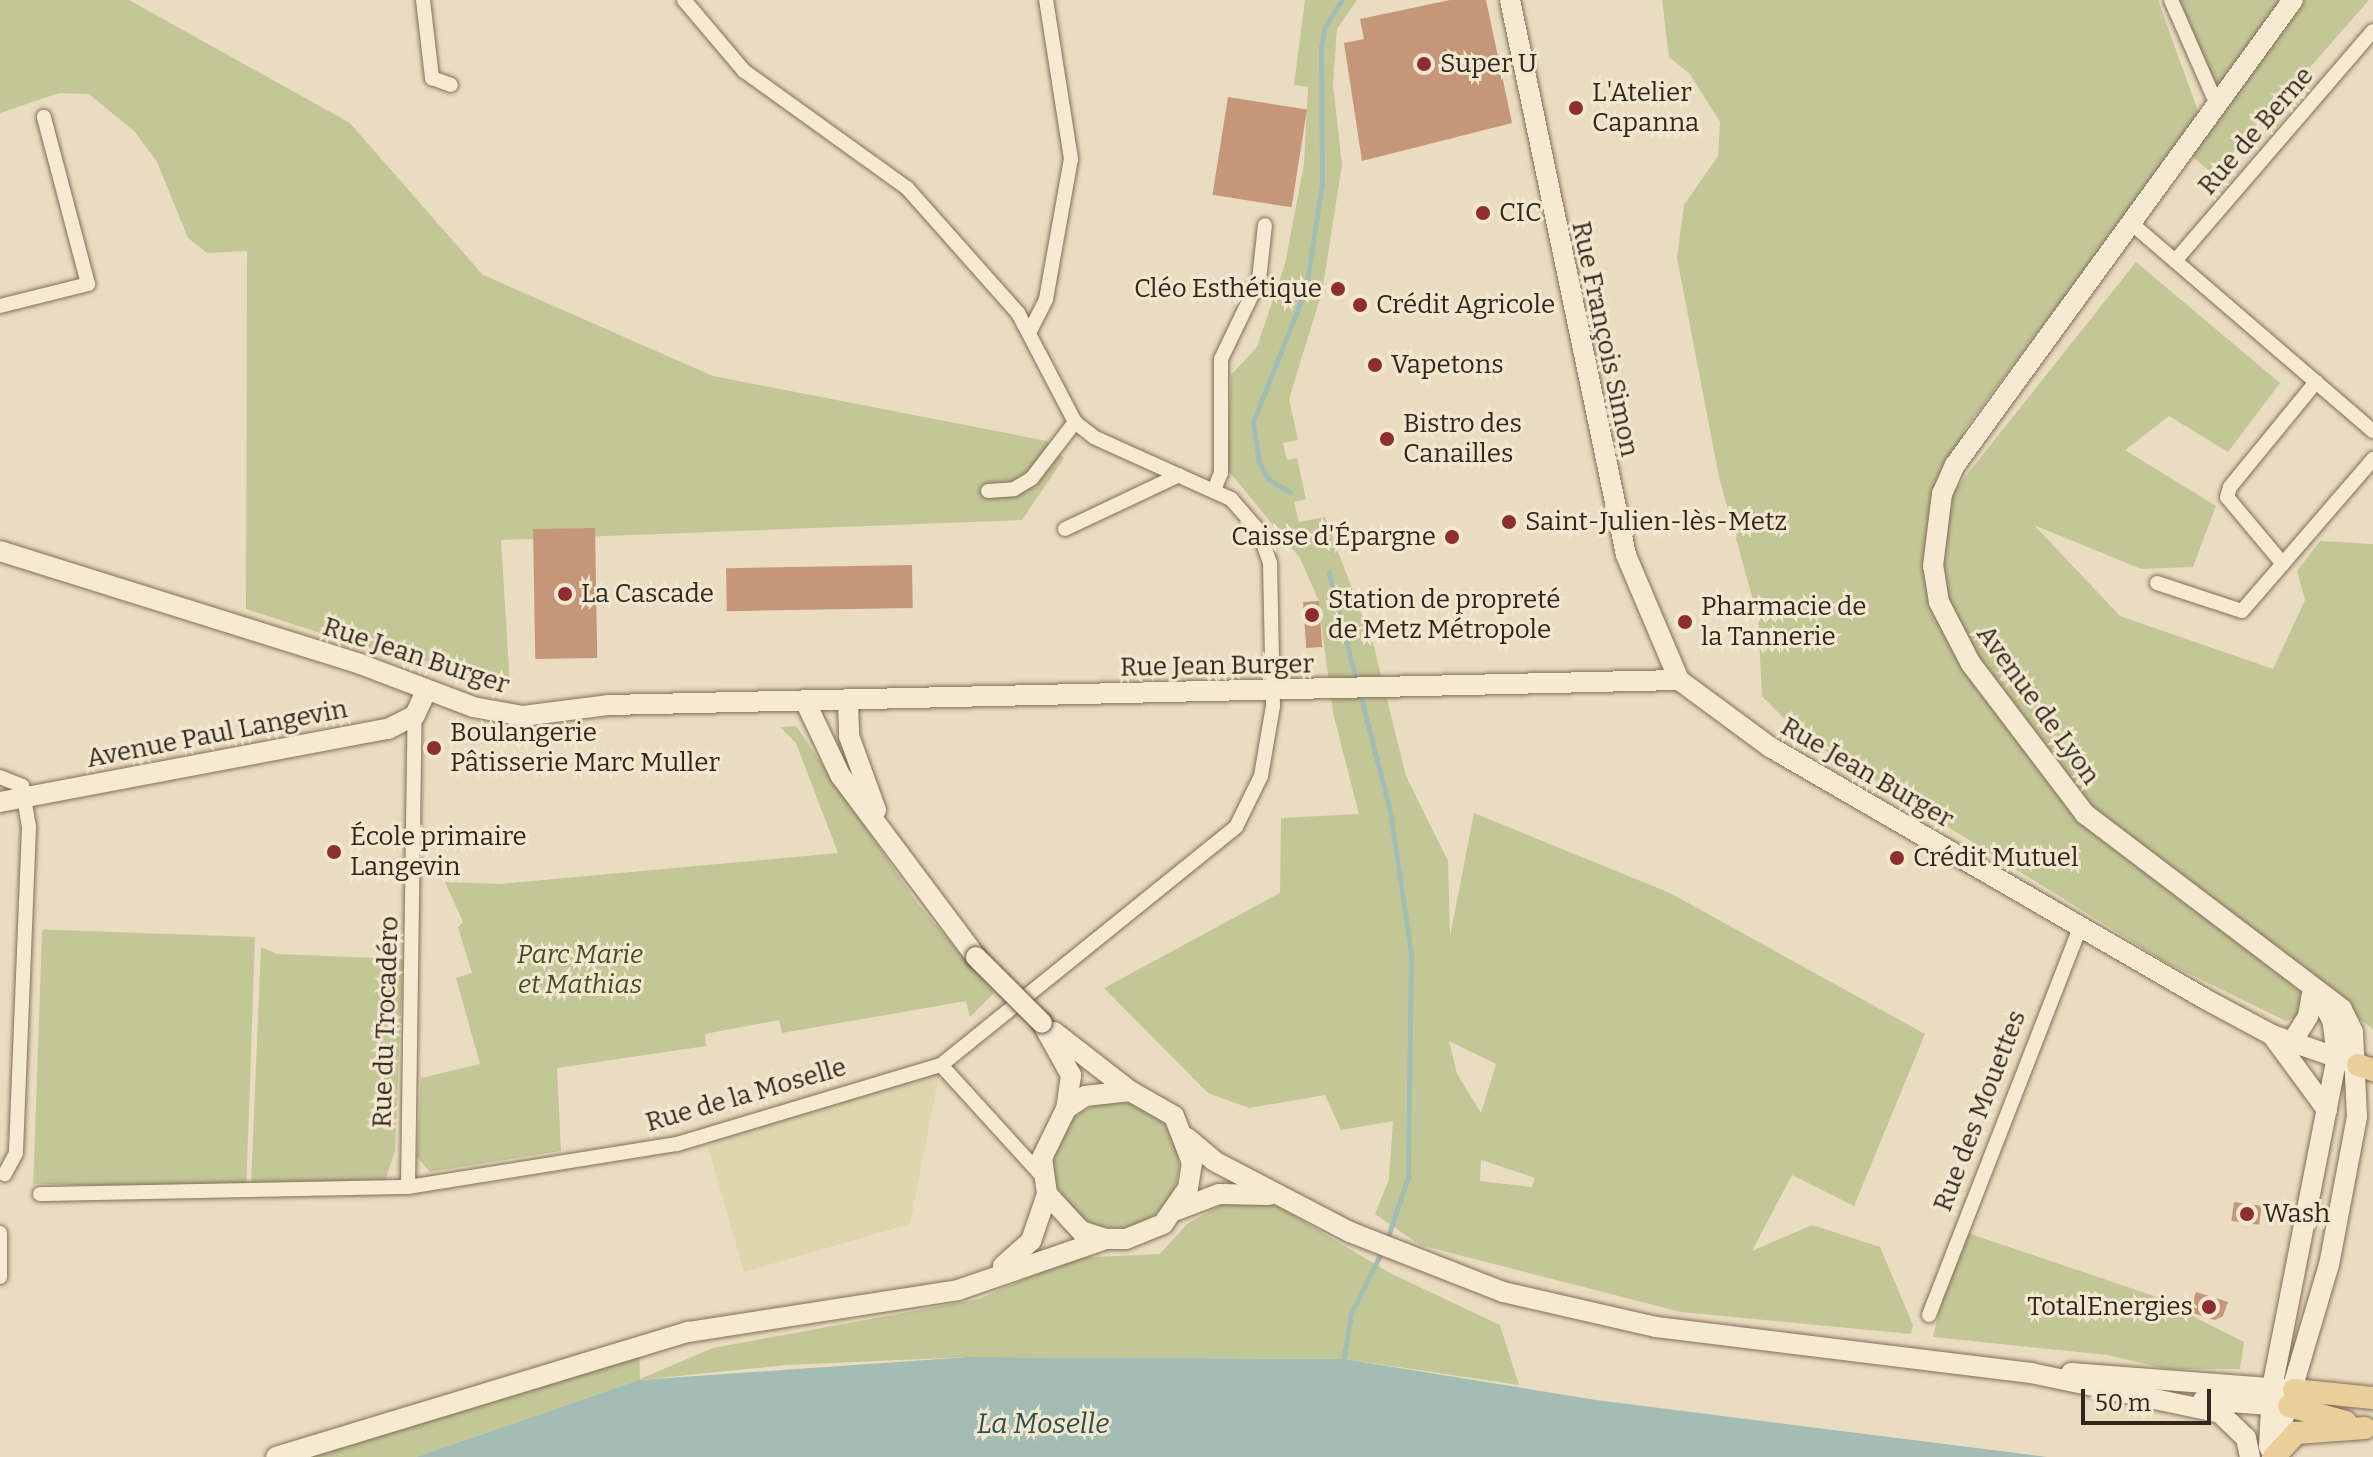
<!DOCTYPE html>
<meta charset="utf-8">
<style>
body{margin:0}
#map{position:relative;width:2373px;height:1457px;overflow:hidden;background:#eadcc0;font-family:Bitter,serif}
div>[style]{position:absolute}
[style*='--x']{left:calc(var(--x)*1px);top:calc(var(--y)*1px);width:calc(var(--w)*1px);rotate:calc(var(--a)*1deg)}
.farmland>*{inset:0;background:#dfd6ae}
.green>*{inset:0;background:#c3c796;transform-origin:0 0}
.round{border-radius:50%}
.water>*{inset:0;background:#a3bdb4}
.stream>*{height:5px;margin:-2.5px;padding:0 2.5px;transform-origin:2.5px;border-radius:2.5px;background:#a3bdb4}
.building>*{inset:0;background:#c69679;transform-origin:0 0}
.roads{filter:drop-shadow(0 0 2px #826e5a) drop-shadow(0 0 2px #826e5a)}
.street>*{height:14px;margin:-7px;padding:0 7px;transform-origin:7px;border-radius:7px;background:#f6ead3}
.secondary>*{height:20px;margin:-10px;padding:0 10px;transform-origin:10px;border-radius:10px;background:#f6ead3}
.primary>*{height:22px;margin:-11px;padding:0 11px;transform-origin:11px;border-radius:11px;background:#ebcf9a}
.bridges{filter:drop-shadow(0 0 2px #644f3d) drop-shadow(0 0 2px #644f3d)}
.secondary-bridge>*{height:20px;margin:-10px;padding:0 10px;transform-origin:10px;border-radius:10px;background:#f6ead3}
.dots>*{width:22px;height:22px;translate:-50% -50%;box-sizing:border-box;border:4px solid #f2e7cf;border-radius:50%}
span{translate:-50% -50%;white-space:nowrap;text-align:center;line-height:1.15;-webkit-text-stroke:6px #f2e7cf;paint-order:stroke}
.poi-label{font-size:26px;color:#33271d}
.left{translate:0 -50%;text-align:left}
.right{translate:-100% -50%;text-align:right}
.street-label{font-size:26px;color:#33271d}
.park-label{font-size:26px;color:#454e25;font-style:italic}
.water-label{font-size:28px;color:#2d514e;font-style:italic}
.scale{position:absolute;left:2081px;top:1389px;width:130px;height:36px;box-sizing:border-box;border:4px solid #33271d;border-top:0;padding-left:10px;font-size:24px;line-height:28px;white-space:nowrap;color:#33271d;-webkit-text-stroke:6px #f2e7cf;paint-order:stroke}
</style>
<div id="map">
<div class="farmland">
<i style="clip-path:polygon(941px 1065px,910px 1224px,744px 1272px,708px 1147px,770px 1115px)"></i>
</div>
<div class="green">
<i style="clip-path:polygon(0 0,129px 0,350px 123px,483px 275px,713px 376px,1047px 441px,1064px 458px,1022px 520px,501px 540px,510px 687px,461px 679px,246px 609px,247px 251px,207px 253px,188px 238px,157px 162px,135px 132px,89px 94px,59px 93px,0 113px)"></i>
<i style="clip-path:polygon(evenodd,1305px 0,1357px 0,1337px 29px,1333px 84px,1342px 165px,1322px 292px,1289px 399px,1298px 440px,1283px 443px,1287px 460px,1297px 458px,1306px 499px,1294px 502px,1299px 522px,1325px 517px,1374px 647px,1406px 776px,1448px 861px,1450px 936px,1474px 813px,1670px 893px,1925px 1034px,1854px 1206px,1792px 1175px,1752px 1251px,1812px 1225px,1880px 1247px,1913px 1325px,1911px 1334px,1681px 1312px,1420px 1245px,1375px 1214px,1389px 1179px,1393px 1121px,1341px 1130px,1325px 1095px,1249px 1108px,1208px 1093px,1104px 988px,1280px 893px,1281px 818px,1359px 814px,1333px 713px,1318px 599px,1300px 558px,1227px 469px,1231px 375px,1257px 347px,1285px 264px,1304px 164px,1308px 87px,1294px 85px,1305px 0,1449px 1041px,1496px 1064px,1481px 1113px,1457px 1074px,1449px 1041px,1305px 0,1481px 1160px,1535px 1178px,1532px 1187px,1480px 1181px,1481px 1160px)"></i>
<i style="clip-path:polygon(1662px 0,2158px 0,2204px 128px,2224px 107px,2178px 0,2369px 0,2215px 176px,2179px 145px,1965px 429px,1950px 496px,2136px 262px,2280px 383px,2228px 452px,2169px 416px,2125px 450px,2216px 506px,2193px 567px,2141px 569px,2034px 525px,2120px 616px,2273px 669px,2305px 600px,2297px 571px,2320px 541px,2373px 544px,2373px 1029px,2338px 1003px,2286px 1021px,2165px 962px,1800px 735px,1762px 696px,1758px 618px,1719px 477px,1677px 258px,1684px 205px,1718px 156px,1720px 122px,1690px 74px,1669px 57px)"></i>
<i style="clip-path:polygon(796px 726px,918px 904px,994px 993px,970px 1017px,966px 1001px,782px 1033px,779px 1020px,705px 1034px,706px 1046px,557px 1068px,561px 1151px,430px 1172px,417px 1157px,421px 1078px,480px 1064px,456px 978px,472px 973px,458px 927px,463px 922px,445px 882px,500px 884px,838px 853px,796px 743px,780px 727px)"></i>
<i style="left:255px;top:937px;width:254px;height:213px;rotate:92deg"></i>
<i style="clip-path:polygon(261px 947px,277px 954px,403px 959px,395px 1151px,385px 1181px,251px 1185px)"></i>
<i class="round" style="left:1053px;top:1102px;width:126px;height:126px"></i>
<i style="clip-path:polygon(1230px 1200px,1278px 1206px,1390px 1273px,1500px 1325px,1519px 1385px,1344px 1359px,968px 1357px,786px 1365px,639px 1380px,416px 1457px,276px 1457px,639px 1347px,640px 1379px,713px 1348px,979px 1299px,1073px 1258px,1160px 1254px,1187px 1224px)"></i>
<i style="clip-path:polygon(1959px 1230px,2151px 1295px,2244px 1342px,2240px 1369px,2167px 1369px,2107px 1355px,1933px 1337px)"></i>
</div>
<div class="water">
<i style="clip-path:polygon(968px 1357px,1344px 1359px,1596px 1400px,2047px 1457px,416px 1457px,639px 1380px)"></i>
</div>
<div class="stream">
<i style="--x:1290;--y:492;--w:24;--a:-150"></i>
<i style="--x:1269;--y:480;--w:21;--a:-119"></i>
<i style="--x:1259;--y:462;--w:40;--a:-98.5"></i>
<i style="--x:1253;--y:422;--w:144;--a:-68.4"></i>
<i style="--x:1306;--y:288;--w:105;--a:-81.3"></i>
<i style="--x:1322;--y:184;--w:136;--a:-90.4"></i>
<i style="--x:1321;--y:48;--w:22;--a:-80"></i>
<i style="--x:1325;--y:26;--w:31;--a:-57"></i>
<i style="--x:1329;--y:573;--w:110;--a:75.8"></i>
<i style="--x:1360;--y:694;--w:121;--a:75.6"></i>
<i style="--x:1390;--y:811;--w:145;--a:81.6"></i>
<i style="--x:1411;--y:954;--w:223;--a:90.8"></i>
<i style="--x:1408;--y:1177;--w:69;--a:108.7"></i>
<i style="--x:1343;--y:1362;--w:49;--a:-80.5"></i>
<i style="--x:1351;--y:1314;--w:70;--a:-63.8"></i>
</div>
<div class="building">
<i style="clip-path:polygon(1450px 0,1486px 0,1512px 123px,1362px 161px,1344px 43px,1364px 39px,1360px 19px)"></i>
<i style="left:1228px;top:97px;width:80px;height:99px;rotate:9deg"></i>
<i style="left:595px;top:528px;width:130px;height:62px;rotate:89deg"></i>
<i style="left:912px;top:565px;width:43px;height:186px;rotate:89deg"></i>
<i style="left:1319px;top:601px;width:46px;height:16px;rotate:86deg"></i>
<i style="left:2234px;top:1202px;width:28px;height:19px;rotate:8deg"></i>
<i style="clip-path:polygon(2196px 1292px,2228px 1302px,2223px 1316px,2215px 1320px,2190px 1312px)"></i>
</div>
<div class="roads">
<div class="street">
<i style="--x:423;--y:0;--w:79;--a:83.4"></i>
<i style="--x:432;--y:78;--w:20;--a:20"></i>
<i style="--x:2171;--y:0;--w:115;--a:66.3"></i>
<i style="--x:2131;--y:223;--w:319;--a:40.7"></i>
<i style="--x:2175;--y:261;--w:303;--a:-49.3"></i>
<i style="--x:0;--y:306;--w:91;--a:-14"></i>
<i style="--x:88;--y:284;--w:173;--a:-104.8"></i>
<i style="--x:1030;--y:331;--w:36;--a:-63"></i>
<i style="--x:1046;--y:299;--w:142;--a:-79.9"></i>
<i style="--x:1071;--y:159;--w:161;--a:-98.9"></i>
<i style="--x:1214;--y:490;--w:18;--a:-68"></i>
<i style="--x:1221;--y:473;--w:114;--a:-90"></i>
<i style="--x:1221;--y:359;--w:88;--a:-64.3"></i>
<i style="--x:1259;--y:280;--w:55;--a:-83.8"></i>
<i style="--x:988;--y:491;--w:26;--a:-4"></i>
<i style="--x:1014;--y:489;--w:21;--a:-31"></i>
<i style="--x:1032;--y:478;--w:71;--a:-52.5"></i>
<i style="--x:1065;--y:529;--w:126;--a:-25.3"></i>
<i style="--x:2283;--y:564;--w:87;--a:-129.9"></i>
<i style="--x:2227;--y:497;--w:10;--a:-73"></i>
<i style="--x:2230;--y:487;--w:136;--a:-50.7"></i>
<i style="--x:2157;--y:583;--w:89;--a:18.2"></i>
<i style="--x:2242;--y:611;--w:201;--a:-49.2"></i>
<i style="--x:0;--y:777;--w:24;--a:22"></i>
<i style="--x:22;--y:786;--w:42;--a:80.3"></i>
<i style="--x:29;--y:827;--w:326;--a:92.3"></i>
<i style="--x:16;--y:1153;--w:24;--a:118"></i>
<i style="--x:941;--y:1065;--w:150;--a:47.7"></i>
<i style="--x:408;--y:1187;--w:472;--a:-89.2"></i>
<i style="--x:40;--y:1194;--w:368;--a:-1.1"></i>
<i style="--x:408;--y:1187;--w:272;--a:-9.1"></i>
<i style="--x:677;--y:1144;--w:276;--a:-16.7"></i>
<i style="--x:941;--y:1065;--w:379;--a:-38.9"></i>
<i style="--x:1236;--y:827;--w:57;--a:-63.9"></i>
<i style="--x:1261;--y:776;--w:71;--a:-80.3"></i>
<i style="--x:1273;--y:706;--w:143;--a:-91.2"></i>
<i style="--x:1270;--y:563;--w:34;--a:-109"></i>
<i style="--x:1259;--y:531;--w:43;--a:-131.2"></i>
<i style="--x:1231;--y:499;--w:150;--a:-155.7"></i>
<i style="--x:1094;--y:437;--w:24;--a:-142"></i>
<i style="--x:1075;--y:422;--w:123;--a:-117.6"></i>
<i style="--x:1018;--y:313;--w:167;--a:-131.6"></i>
<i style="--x:907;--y:188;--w:201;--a:-144.3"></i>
<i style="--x:744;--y:71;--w:93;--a:-130.2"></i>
<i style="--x:0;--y:1233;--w:44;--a:90"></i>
<i style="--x:1929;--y:1315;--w:418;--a:-68.7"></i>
</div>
<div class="secondary">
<i style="--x:1510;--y:0;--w:567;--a:78.19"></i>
<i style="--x:1626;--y:555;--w:136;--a:67"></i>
<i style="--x:0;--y:551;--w:377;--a:17.4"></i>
<i style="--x:360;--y:664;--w:121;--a:20.8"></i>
<i style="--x:473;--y:707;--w:51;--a:10.2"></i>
<i style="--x:523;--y:716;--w:87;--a:-7.3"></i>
<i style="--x:609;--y:705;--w:1070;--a:-1.34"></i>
<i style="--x:1679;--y:680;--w:113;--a:36.4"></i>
<i style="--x:1770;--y:747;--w:503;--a:30.08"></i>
<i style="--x:2205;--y:999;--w:76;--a:28.2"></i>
<i style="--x:2272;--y:1035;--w:91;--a:19.2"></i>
<i style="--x:848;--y:702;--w:34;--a:88"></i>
<i style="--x:849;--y:736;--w:79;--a:70"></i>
<i style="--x:806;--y:703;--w:80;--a:64.7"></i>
<i style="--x:840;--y:775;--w:227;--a:53.2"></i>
<i style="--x:0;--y:802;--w:395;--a:-10.7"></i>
<i style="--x:388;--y:729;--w:30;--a:-27"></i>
<i style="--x:415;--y:715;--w:26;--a:-65"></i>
<i style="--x:1042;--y:1023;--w:60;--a:60.9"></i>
<i style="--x:1071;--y:1075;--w:34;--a:98"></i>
<i style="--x:1066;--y:1109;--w:55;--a:116.1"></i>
<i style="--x:1042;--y:1158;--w:36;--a:82"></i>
<i style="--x:1047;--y:1194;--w:50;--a:47.4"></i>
<i style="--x:1081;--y:1231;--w:26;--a:18"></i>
<i style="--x:1106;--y:1239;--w:20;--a:0"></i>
<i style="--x:1126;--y:1239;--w:40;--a:-22"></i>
<i style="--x:1163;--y:1224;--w:44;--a:-55.2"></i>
<i style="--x:1188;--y:1188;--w:25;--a:-81"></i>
<i style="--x:1192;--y:1163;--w:50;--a:-111"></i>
<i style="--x:1174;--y:1116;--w:51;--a:-150.4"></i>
<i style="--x:1130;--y:1091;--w:45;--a:173.7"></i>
<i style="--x:1085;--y:1096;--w:23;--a:146"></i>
<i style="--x:1054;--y:1032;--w:96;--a:37.8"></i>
<i style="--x:2272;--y:1035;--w:93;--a:53.7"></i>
<i style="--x:2292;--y:1042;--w:31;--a:-58"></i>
<i style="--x:2308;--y:1016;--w:29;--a:-80"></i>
<i style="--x:1187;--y:1138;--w:35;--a:40"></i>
<i style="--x:1214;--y:1161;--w:153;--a:27.6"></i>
<i style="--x:1350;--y:1232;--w:164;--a:21.4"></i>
<i style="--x:1503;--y:1292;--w:157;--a:12.9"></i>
<i style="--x:1656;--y:1327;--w:378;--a:7"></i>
<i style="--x:2031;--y:1373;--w:193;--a:11.9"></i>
<i style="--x:2220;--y:1413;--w:36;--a:44"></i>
<i style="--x:2246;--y:1438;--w:19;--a:78"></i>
<i style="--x:1177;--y:1210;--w:45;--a:-20.9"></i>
<i style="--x:1219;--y:1194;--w:50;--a:1.1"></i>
<i style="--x:1003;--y:1266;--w:38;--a:-42"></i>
<i style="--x:1031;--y:1241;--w:50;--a:-71.2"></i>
<i style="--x:2071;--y:1373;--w:212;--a:4.3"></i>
<i style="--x:2203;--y:1400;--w:80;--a:4.3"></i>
<i style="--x:2269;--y:1447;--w:59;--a:-87.1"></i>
<i style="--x:2272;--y:1388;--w:336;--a:-78.9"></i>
<i style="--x:2337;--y:1058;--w:38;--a:-97"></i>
<i style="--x:2332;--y:1020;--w:26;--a:-119"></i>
<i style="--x:276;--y:1457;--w:431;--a:-16.9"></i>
<i style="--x:688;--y:1332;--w:273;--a:-8.8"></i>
<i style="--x:958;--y:1290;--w:157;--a:-19"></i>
<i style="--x:2272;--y:1457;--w:200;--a:-73.5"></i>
<i style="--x:2329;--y:1265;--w:151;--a:-79.3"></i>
<i style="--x:2357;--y:1117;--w:85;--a:-92.7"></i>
<i style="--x:2353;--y:1032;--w:25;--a:-116"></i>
<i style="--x:2342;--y:1009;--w:323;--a:-142.8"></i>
<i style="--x:2085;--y:814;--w:188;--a:-127.2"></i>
<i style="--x:1971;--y:664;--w:70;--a:-117.3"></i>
<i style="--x:1939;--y:602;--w:36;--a:-99"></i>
<i style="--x:1933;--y:566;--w:73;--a:-82.9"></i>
<i style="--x:1942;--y:494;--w:32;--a:-66"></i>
<i style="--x:1955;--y:465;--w:575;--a:-53.99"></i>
</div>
<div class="primary">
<i style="--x:2358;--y:1065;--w:16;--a:18"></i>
<i style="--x:2294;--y:1390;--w:79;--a:5.8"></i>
<i style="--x:2289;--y:1406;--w:59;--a:15.7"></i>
<i style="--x:2274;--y:1457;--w:33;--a:-47"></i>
<i style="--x:2296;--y:1433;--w:69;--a:-4.1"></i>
</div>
</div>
<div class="bridges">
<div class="secondary-bridge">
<i style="--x:976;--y:957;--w:93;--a:45"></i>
</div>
</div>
<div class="dots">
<i style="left:1424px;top:64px;background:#8c2e32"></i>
<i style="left:1576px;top:108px;background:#8c2e32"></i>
<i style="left:1483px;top:213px;background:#8c2e32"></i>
<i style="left:1338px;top:289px;background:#8c2e32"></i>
<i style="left:1360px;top:305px;background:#8c2e32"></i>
<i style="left:1375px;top:365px;background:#8c2e32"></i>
<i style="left:1387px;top:439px;background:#8c2e32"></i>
<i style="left:1509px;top:522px;background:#8c2e32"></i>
<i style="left:1452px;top:537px;background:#8c2e32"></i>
<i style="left:565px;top:594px;background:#8c2e32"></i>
<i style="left:1312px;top:615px;background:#8c2e32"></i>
<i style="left:1685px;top:622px;background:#8c2e32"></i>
<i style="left:434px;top:748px;background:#8c2e32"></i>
<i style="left:334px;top:852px;background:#8c2e32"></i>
<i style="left:1897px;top:858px;background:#8c2e32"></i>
<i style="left:2247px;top:1214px;background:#8c2e32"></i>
<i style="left:2209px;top:1307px;background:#8c2e32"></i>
</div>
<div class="poi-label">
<span class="left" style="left:1440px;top:64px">Super U</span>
<span class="left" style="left:1592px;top:108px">L'Atelier<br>Capanna</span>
<span class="left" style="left:1499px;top:213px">CIC</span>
<span class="right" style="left:1322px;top:289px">Cléo Esthétique</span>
<span class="left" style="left:1376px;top:305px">Crédit Agricole</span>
<span class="left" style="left:1391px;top:365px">Vapetons</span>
<span class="left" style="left:1403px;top:439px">Bistro des<br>Canailles</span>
<span class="left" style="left:1525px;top:522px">Saint-Julien-lès-Metz</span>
<span class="right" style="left:1436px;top:537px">Caisse d'Épargne</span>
<span class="left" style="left:581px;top:594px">La Cascade</span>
<span class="left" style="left:1328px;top:615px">Station de propreté<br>de Metz Métropole</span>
<span class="left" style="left:1701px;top:622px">Pharmacie de<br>la Tannerie</span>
<span class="left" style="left:450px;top:748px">Boulangerie<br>Pâtisserie Marc Muller</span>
<span class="left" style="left:350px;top:852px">École primaire<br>Langevin</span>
<span class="left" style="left:1913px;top:858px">Crédit Mutuel</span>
<span class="left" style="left:2263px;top:1214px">Wash</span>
<span class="right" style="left:2193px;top:1307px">TotalEnergies</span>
</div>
<div class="street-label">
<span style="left:2256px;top:131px;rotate:-49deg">Rue de Berne</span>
<span style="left:1605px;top:339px;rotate:78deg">Rue François Simon</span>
<span style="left:416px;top:656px;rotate:18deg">Rue Jean Burger</span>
<span style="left:1217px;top:666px;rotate:-1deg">Rue Jean Burger</span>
<span style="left:2038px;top:705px;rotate:54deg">Avenue de Lyon</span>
<span style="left:217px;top:734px;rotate:-11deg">Avenue Paul Langevin</span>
<span style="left:1867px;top:773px;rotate:30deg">Rue Jean Burger</span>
<span style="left:386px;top:1022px;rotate:-88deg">Rue du Trocadéro</span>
<span style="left:746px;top:1095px;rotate:-16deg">Rue de la Moselle</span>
<span style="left:1980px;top:1111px;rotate:-69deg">Rue des Mouettes</span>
</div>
<div class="park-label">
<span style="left:580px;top:970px">Parc Marie<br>et Mathias</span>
</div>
<div class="water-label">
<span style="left:1043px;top:1424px">La Moselle</span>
</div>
<div class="scale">50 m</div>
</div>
